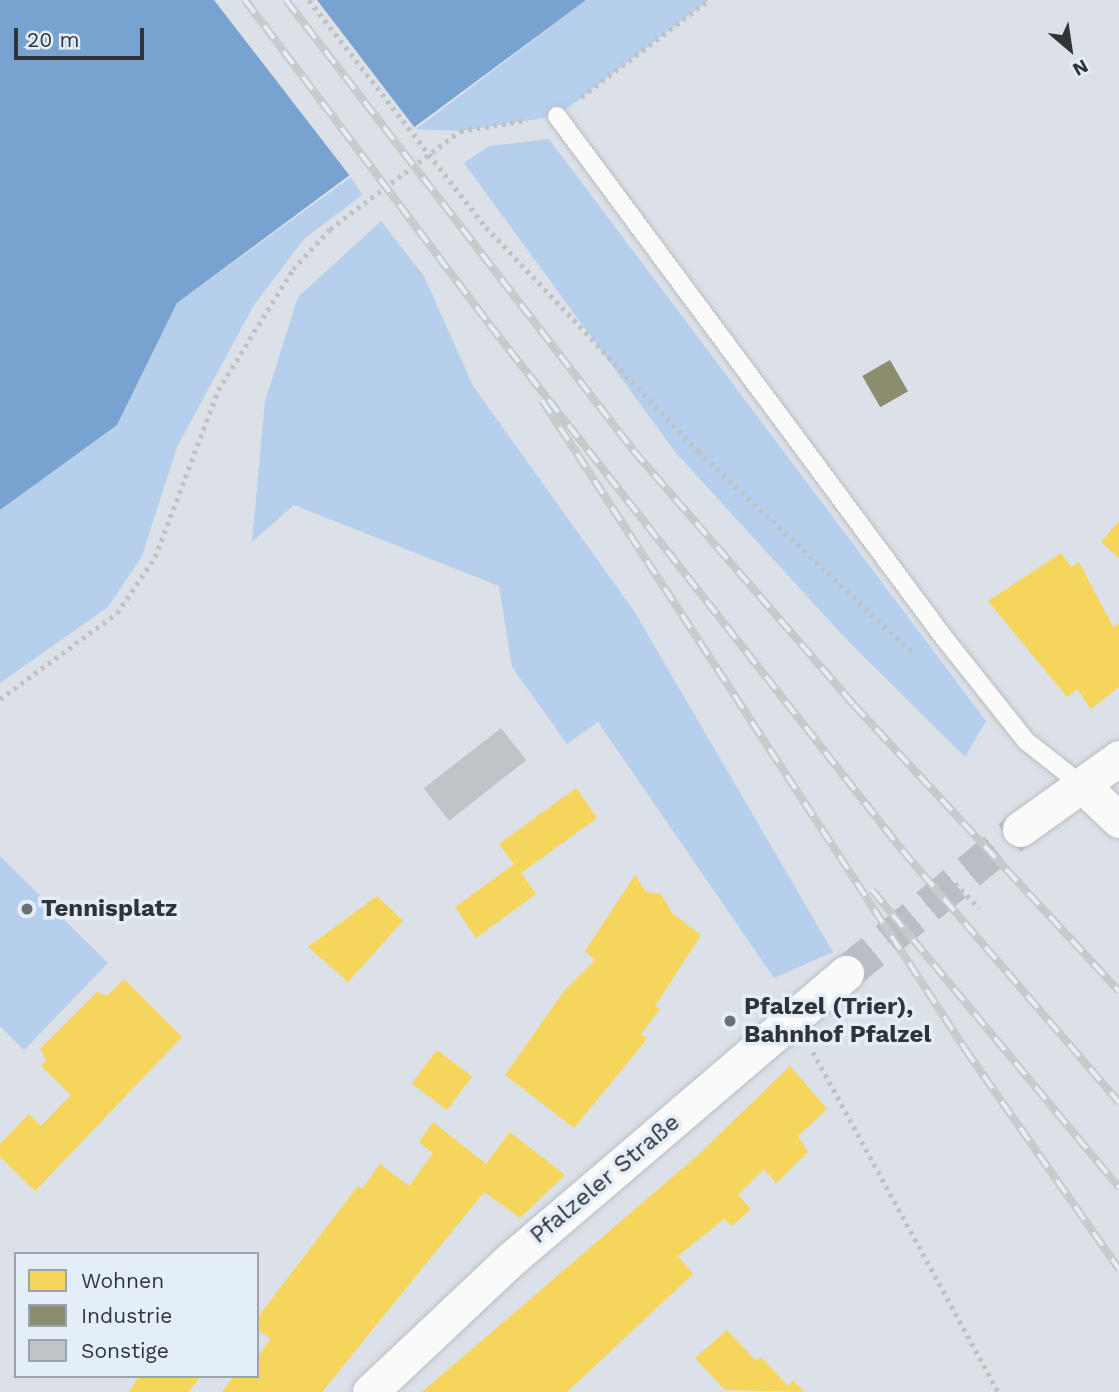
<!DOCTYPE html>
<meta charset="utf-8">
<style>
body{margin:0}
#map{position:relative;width:1119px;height:1392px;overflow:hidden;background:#dbe1e7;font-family:"Work Sans",sans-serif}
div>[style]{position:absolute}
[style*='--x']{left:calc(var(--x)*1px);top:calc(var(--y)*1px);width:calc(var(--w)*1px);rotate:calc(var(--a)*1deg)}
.green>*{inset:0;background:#b6cfec}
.water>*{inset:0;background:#78a2cf}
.pier>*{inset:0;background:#dbe1e7}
.homes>*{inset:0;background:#f6d55c;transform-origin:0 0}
.industry>*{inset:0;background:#8c8c6e;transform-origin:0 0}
.building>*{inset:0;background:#c0c4c9;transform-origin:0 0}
.minor-tunnel>*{height:35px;margin-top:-17.5px;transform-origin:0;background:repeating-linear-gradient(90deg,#b9bec4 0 35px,transparent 0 53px)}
.path>*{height:4.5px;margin-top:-2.25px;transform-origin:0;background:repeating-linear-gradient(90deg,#c0c1c4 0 3.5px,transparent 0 8.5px)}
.roads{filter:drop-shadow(0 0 2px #b9bdc2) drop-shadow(0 0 2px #b9bdc2)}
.service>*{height:18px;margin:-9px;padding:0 9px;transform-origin:9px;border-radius:9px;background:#fafafb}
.minor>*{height:35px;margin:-17.5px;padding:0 17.5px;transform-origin:17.5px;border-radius:17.5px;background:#fafafb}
.rail>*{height:8px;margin-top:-4px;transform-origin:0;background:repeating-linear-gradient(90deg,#e3eef9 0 16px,#c8c9cb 0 32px);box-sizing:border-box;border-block:2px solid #c8c9cb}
.path-bridge>*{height:4.5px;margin-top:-2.25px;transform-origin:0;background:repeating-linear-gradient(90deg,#c0c1c4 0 3.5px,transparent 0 8.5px)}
.dots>*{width:19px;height:19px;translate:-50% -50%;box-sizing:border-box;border:4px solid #e3eef9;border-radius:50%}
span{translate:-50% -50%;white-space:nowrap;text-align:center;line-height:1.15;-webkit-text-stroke:7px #e3eef9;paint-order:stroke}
.poi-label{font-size:24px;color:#303439;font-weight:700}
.left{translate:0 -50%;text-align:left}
.street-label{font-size:24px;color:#303439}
.legend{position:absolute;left:14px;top:1252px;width:245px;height:126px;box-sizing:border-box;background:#e3eef9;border:2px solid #9ba4ac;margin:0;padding:9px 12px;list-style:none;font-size:21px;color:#303439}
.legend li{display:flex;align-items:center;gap:14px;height:35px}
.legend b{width:35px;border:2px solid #9ba4ac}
.north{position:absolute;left:1035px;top:14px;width:70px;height:70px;-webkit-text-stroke:5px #e3eef9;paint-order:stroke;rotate:151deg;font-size:19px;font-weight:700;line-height:28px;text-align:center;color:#303439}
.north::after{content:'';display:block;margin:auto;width:24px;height:32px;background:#303439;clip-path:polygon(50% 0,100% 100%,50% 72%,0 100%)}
.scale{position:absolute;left:14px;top:28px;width:130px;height:32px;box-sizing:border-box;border:4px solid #303439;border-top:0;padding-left:9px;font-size:21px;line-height:24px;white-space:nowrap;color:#303439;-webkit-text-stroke:5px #e3eef9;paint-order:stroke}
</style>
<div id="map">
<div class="green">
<i style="clip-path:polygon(586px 0,709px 0,557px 116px,460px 131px,416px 129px)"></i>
<i style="clip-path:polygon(549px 139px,986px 721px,965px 757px,848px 641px,676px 453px,464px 163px,489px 146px)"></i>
<i style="clip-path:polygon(351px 177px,362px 195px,304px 239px,254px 305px,177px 447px,142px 556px,108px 607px,0 683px,0 510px,117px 425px,177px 303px)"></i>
<i style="clip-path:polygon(381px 221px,424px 276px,473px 386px,634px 611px,833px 952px,774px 978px,598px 722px,567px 744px,512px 667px,499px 586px,294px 505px,252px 542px,265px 401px,298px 297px)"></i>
<i style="clip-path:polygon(0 856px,108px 963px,24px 1050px,0 1026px)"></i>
</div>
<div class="water">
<i style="clip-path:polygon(0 0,586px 0,177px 303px,117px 425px,0 510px)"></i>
</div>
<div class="pier">
<i style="clip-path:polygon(214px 0,317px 0,418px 132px,353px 180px)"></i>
</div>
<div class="homes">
<i style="clip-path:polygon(1119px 521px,1119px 558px,1101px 542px)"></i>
<i style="clip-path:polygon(1061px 553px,1071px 567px,1079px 562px,1113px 627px,1119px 623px,1119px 687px,1091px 709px,1077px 689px,1067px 697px,988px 601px)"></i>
<i style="clip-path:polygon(576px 788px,597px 818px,521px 873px,536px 894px,476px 938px,455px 907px,514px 864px,499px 844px)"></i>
<i style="clip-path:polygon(635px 875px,646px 892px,661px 894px,672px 913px,701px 935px,655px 1006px,660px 1009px,641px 1034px,647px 1039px,574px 1128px,505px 1075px,564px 991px,595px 960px,585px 951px)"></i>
<i style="clip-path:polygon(377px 896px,403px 921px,348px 982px,308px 947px)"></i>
<i style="clip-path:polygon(124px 979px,182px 1037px,35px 1191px,0 1157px,0 1144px,29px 1114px,41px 1126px,71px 1095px,41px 1066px,46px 1060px,40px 1049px,97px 992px,107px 996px)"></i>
<i style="left:437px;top:1050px;width:44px;height:42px;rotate:37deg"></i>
<i style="clip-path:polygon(790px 1066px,827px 1109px,798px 1136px,808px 1152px,776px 1183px,764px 1169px,738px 1195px,751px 1209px,732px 1226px,724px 1219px,678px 1256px,693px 1274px,567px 1392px,422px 1392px,698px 1155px)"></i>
<i style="clip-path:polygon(433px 1122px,486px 1164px,510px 1132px,565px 1175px,520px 1218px,484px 1192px,322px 1392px,222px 1392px,234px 1376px,257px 1376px,257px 1357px,271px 1339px,257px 1329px,257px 1318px,358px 1186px,362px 1189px,380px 1164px,409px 1186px,433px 1153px,419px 1142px)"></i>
<i style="clip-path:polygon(727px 1330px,756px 1361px,761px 1357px,788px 1386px,793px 1380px,804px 1392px,725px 1390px,695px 1358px)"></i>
<i style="clip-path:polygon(139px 1376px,200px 1376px,189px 1392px,129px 1392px)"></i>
</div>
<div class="industry">
<i style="left:890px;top:360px;width:36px;height:32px;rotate:60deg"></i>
</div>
<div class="building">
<i style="left:501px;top:728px;width:41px;height:98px;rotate:52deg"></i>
</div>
<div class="minor-tunnel">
<i style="--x:846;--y:973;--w:226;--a:-39.6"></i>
</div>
<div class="path">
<i style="--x:581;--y:97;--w:161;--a:-37.2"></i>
<i style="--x:486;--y:227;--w:308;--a:46.6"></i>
<i style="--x:698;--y:451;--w:294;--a:43.2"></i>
<i style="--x:0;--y:699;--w:145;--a:-36.3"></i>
<i style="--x:117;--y:613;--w:68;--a:-55.8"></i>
<i style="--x:155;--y:557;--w:178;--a:-69.3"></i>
<i style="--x:218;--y:390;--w:142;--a:-58.2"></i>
<i style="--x:293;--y:269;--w:54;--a:-47.2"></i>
<i style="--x:330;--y:229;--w:163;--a:-37"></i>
<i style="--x:460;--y:131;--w:68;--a:-9.3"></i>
<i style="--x:955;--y:883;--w:35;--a:46"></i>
<i style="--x:813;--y:1052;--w:387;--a:61.4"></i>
</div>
<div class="roads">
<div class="service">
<i style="--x:557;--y:116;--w:651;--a:53.43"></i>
<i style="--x:945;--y:639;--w:130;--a:51.5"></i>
<i style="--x:1026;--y:741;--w:71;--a:38.2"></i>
</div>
<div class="minor">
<i style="--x:1082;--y:785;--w:51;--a:43.4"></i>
<i style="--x:1020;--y:829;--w:122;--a:-35.6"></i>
<i style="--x:370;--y:1392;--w:192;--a:-43.3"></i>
<i style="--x:510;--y:1260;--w:442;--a:-40.5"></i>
</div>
</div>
<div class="rail">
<i style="--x:245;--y:0;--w:406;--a:53"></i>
<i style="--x:489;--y:324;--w:669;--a:51.86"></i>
<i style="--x:902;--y:850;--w:333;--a:49.3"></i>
<i style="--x:286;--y:0;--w:568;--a:52.36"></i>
<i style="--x:633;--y:450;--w:337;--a:49.1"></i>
<i style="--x:854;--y:705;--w:390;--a:47.2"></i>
<i style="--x:542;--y:400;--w:775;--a:56.9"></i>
<i style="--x:965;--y:1049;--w:269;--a:55"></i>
<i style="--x:872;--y:890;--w:387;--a:50.3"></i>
</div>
<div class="path-bridge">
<i style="--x:309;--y:0;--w:288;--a:52.1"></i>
</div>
<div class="dots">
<i style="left:27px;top:909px;background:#6c7176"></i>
<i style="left:730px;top:1021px;background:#6c7176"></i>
</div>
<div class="poi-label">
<span class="left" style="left:41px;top:909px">Tennisplatz</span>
<span class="left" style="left:744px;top:1021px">Pfalzel (Trier),<br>Bahnhof Pfalzel</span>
</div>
<div class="street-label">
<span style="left:605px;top:1179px;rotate:-40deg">Pfalzeler Straße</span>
</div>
<ul class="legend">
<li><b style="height:19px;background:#f6d55c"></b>Wohnen</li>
<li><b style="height:19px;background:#8c8c6e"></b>Industrie</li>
<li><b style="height:19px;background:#c0c4c9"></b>Sonstige</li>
</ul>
<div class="north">N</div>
<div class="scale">20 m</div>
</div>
